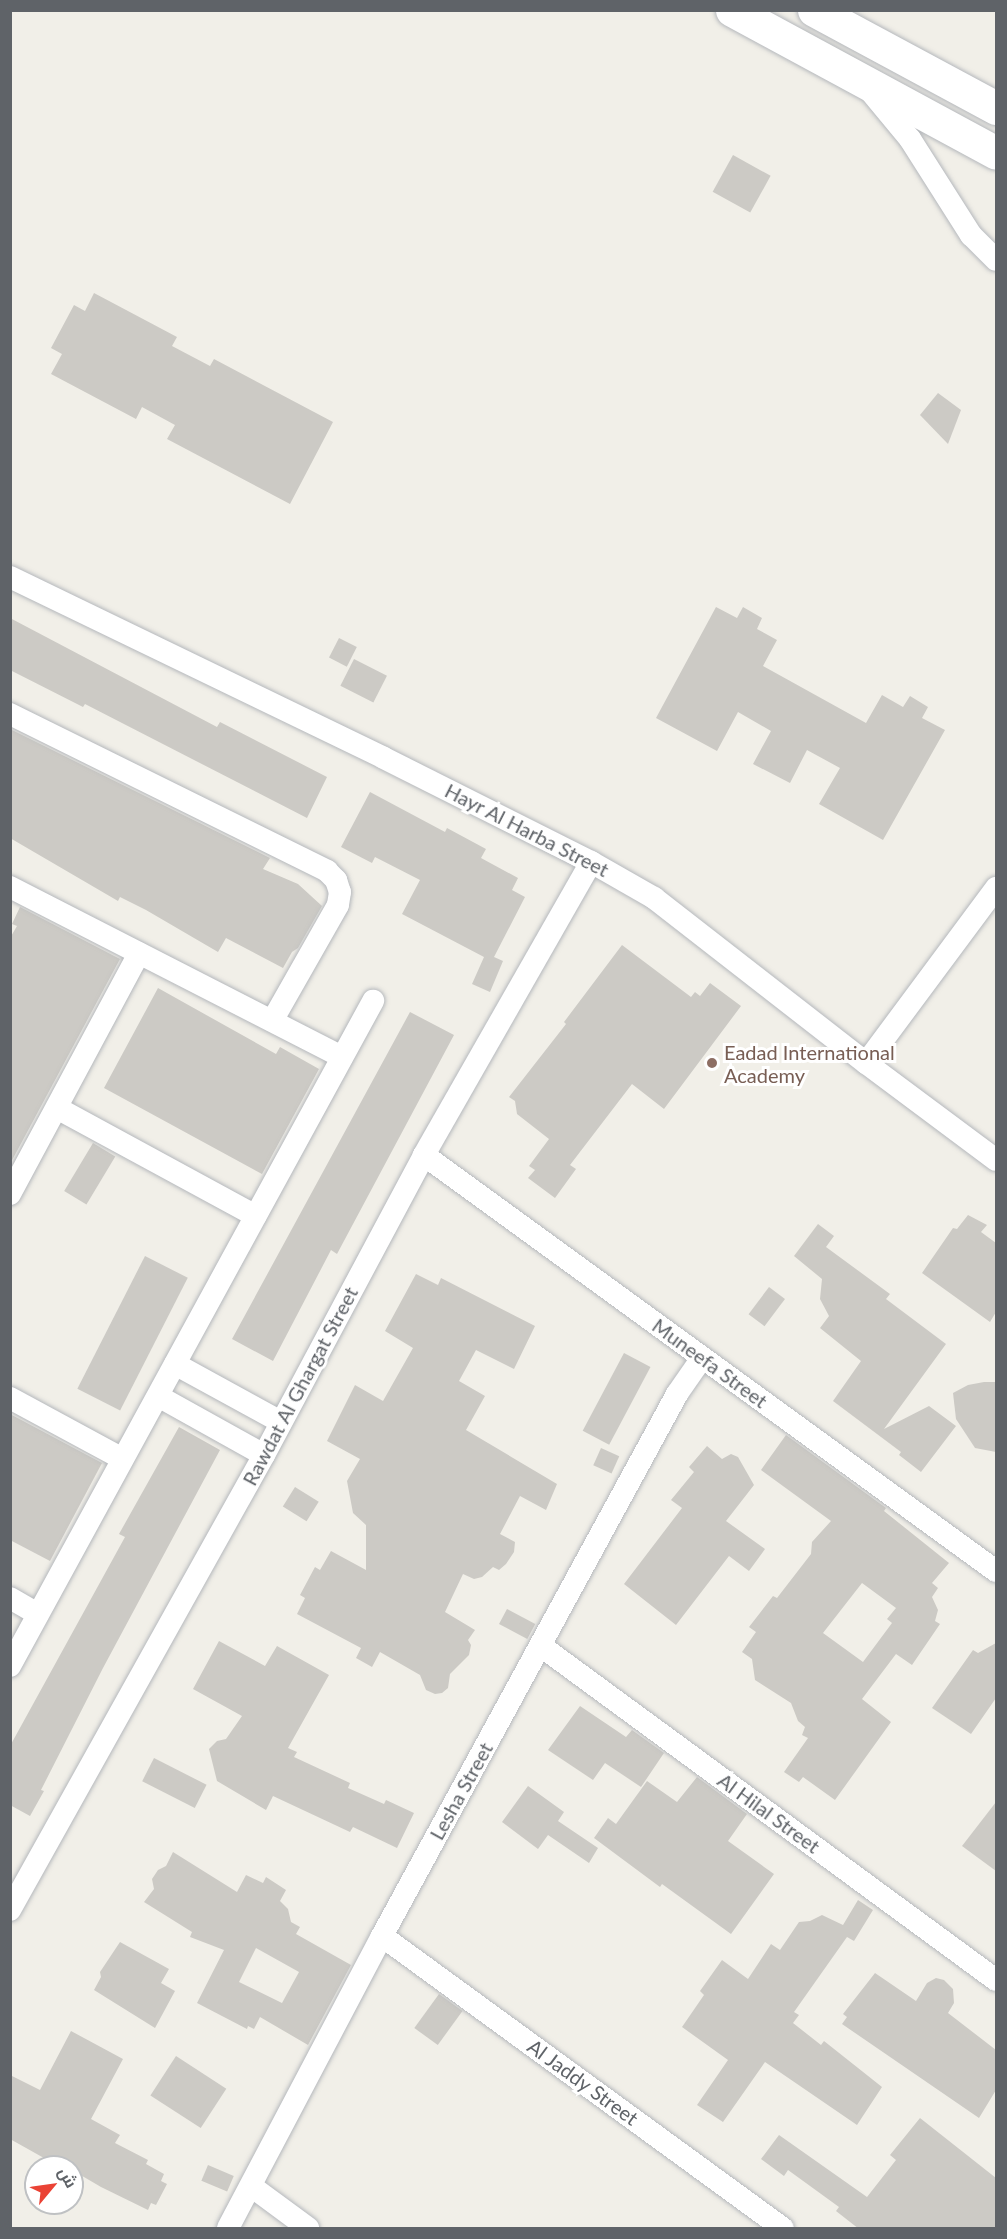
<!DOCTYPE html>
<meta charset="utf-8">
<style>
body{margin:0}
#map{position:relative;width:1007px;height:2239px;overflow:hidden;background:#f1efe8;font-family:Lato,Cairo,sans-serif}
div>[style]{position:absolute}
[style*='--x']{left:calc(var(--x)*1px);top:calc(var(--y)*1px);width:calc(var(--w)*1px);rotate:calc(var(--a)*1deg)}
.building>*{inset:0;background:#cccac5;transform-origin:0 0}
.roads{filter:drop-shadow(0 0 2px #b5b8bc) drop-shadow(0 0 2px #b5b8bc)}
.street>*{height:22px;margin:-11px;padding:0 11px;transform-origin:11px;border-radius:11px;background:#fff}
.secondary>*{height:33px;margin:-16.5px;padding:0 16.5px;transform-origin:16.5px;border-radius:16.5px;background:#fff}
.dots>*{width:16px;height:16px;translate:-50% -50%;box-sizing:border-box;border:3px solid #fff;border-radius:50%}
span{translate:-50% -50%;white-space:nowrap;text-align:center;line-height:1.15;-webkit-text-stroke:6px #fff;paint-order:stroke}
.street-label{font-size:20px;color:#5f6368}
.education-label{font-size:20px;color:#785e54}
.left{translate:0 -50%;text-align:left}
.frame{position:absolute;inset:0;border:12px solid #5f6368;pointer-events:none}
.north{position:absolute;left:24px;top:2155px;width:60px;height:60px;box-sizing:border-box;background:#fff;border:2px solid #bfc1c3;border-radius:50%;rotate:61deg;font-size:16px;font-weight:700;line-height:24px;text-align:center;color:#5f6368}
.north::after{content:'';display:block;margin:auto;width:21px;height:27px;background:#ea4335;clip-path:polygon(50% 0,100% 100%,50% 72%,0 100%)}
</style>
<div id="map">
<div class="building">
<i style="left:733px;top:155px;width:43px;height:42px;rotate:29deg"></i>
<i style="clip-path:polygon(94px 293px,177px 337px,172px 346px,210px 366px,214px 359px,333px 422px,290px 504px,167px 439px,175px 425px,142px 407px,136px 419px,51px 374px,62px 354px,51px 348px,74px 305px,85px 311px)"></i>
<i style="clip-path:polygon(938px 393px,961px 410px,948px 444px,920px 415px)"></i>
<i style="clip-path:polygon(716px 607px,737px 618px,743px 607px,762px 618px,757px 629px,777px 640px,763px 666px,866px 723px,882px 695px,903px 707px,910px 696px,928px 707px,922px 718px,945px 730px,883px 840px,819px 804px,840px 768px,807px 750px,790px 783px,753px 764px,771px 731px,738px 712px,717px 751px,656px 718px)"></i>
<i style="clip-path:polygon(10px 618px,217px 727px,220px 722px,327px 777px,307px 818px,85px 704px,83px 707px,10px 670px)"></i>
<i style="left:339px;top:638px;width:20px;height:22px;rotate:27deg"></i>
<i style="left:354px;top:659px;width:37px;height:30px;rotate:27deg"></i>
<i style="clip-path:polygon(10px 729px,270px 858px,263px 869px,298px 884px,322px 906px,298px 948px,292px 952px,283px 968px,226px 938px,218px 952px,146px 910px,120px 897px,118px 901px,10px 838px)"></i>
<i style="clip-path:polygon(370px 792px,445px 832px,447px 828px,486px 849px,481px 858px,518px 878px,512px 890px,525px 897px,494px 957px,503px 961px,490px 992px,472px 984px,484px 957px,402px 914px,420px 880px,375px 857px,372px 863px,341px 847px)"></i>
<i style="clip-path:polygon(20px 907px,120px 959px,10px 1164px,10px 938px,17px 926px,12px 924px)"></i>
<i style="clip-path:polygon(622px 945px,691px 997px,695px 992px,700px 996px,710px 983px,741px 1006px,664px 1109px,632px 1084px,570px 1165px,576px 1169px,555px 1198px,528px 1178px,535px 1170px,529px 1166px,549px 1139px,517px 1114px,515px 1101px,509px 1097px,566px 1024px,564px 1022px)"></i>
<i style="clip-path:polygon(158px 988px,276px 1054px,280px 1047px,319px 1069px,262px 1174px,104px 1088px)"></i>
<i style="clip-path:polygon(410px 1012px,454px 1035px,337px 1254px,331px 1250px,273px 1361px,232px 1339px)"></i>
<i style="left:93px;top:1143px;width:26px;height:56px;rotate:31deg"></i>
<i style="clip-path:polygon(968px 1215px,987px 1225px,981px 1232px,996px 1243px,996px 1312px,990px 1322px,922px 1273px,953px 1228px,957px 1229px)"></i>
<i style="clip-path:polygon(818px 1224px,834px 1236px,826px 1247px,890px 1294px,886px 1299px,946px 1344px,884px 1429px,929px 1406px,956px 1426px,921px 1472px,899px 1455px,901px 1452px,833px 1401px,861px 1361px,820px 1328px,829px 1316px,820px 1299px,822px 1279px,794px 1256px)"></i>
<i style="left:145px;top:1256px;width:48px;height:149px;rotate:27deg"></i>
<i style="clip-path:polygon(416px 1274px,438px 1285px,441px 1278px,535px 1326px,514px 1369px,476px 1350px,459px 1381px,485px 1396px,466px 1430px,557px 1484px,546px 1510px,520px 1496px,500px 1534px,515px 1542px,514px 1552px,506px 1564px,499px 1570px,493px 1567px,482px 1577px,474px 1579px,463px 1574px,445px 1612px,475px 1630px,468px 1640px,471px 1645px,469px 1655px,450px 1674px,448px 1688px,442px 1693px,435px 1694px,426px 1690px,420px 1675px,380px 1652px,372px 1667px,356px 1658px,361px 1648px,297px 1614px,305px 1598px,300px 1595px,315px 1567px,320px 1570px,331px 1551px,366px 1570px,366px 1525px,353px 1513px,347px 1481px,360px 1459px,327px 1441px,355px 1385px,383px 1401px,413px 1348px,385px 1331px)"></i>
<i style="left:769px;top:1287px;width:20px;height:34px;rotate:37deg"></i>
<i style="left:624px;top:1353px;width:30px;height:88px;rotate:28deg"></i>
<i style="clip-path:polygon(984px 1382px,996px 1382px,996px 1452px,975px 1448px,956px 1419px,953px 1393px,968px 1385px)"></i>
<i style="clip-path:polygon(10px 1414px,102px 1463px,50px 1561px,10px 1540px)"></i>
<i style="clip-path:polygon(179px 1427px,220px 1450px,103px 1668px,41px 1790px,44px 1791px,30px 1816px,10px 1805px,10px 1746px,125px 1537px,119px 1534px)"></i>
<i style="clip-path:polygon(evenodd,786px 1435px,886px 1508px,884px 1511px,949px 1563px,932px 1583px,938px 1588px,932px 1597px,938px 1610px,935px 1621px,940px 1624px,912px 1665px,896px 1654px,862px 1699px,891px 1722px,835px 1800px,803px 1777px,799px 1782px,784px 1772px,808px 1738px,802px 1735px,805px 1727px,798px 1721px,791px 1703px,755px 1680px,752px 1659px,742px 1652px,756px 1632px,749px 1627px,773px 1596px,777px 1598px,811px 1554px,812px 1542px,831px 1521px,761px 1470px,786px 1435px,862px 1583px,896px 1608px,887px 1619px,892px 1623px,863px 1662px,823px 1633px,862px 1583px)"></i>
<i style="clip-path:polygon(707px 1446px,722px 1459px,731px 1454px,738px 1457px,754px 1485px,726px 1521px,765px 1549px,749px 1571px,729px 1556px,676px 1625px,624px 1584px,682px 1508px,671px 1500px,694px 1472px,689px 1467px)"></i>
<i style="left:601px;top:1448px;width:20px;height:19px;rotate:24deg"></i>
<i style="left:295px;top:1487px;width:28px;height:23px;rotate:32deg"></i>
<i style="left:507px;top:1609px;width:32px;height:17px;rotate:28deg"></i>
<i style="clip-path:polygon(219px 1641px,265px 1666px,277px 1646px,329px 1675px,288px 1748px,297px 1752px,294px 1757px,350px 1783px,348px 1788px,384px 1804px,386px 1800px,414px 1813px,397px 1848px,353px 1827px,350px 1832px,273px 1796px,266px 1810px,217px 1781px,209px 1749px,217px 1741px,226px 1739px,242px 1716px,193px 1689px)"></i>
<i style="clip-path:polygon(996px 1643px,996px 1698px,971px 1734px,932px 1708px,973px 1650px,978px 1653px)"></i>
<i style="clip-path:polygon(580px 1706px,626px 1737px,632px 1730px,664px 1753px,641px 1787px,605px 1763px,593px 1780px,548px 1750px)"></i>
<i style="left:154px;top:1758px;width:59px;height:26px;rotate:27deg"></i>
<i style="clip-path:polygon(697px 1777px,747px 1814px,728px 1841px,774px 1874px,731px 1934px,662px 1884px,660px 1887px,594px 1838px,608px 1818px,616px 1824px,647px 1781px,677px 1802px)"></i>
<i style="clip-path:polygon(528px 1786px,564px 1812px,558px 1821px,598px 1848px,589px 1863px,548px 1835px,538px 1849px,502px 1822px)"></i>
<i style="clip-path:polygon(996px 1802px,996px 1871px,962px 1846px)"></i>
<i style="clip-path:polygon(evenodd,173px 1852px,237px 1892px,246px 1875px,263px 1883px,266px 1877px,286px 1890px,280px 1901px,288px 1909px,291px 1922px,300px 1927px,296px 1934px,351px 1965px,308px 2045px,260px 2017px,254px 2029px,248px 2026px,247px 2029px,197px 2003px,224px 1950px,190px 1937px,192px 1932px,144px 1902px,154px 1889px,152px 1879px,158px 1870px,166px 1866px,173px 1852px,256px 1948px,299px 1972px,282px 2003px,239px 1982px,256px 1948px)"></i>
<i style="clip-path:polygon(858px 1900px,873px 1910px,854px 1941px,847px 1937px,794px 2012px,799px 2015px,793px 2023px,821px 2045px,824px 2041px,882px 2087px,857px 2125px,765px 2062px,723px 2122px,697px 2105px,728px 2060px,682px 2027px,704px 1995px,700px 1991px,722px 1960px,748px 1979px,771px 1944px,780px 1950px,799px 1922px,810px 1921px,822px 1915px,843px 1925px)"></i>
<i style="clip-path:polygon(120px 1942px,169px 1969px,161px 1983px,175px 1991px,155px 2028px,94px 1990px,101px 1977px,100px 1972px)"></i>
<i style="clip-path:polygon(875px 1973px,916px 2001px,927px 1983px,936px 1978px,944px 1980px,953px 1989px,954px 2003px,948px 2013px,996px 2050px,996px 2090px,979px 2118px,842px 2024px,847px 2017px,843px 2014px)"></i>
<i style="left:439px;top:1994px;width:29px;height:42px;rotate:36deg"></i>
<i style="clip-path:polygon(71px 2031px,123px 2059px,91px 2119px,120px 2135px,115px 2143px,148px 2160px,146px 2164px,164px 2174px,161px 2181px,167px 2184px,156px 2205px,151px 2203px,148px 2210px,101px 2187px,72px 2170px,72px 2167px,60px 2167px,10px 2139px,10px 2075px,40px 2090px)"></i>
<i style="left:176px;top:2056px;width:60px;height:47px;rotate:33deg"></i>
<i style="clip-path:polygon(920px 2118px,996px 2178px,996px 2229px,859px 2229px,836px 2211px,839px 2207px,788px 2170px,784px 2176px,761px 2159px,779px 2135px,867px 2197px,896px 2160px,890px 2155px)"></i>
<i style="left:208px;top:2165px;width:28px;height:17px;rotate:23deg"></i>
</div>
<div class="roads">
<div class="street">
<i style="--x:871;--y:92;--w:61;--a:50.3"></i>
<i style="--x:910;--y:139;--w:114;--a:57.6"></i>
<i style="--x:971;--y:235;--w:35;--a:45"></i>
<i style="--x:10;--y:577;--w:415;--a:25.8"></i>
<i style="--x:384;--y:758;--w:232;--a:26.7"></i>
<i style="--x:591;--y:862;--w:73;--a:29.7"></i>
<i style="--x:654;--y:898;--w:269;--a:37.9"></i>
<i style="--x:866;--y:1063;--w:162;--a:36.7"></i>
<i style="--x:10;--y:714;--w:354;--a:26.3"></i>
<i style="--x:327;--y:871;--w:13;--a:45"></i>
<i style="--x:336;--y:880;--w:13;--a:72"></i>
<i style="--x:340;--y:892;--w:13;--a:99"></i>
<i style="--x:338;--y:905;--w:133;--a:119.6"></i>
<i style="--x:10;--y:887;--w:373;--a:27.1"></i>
<i style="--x:866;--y:1063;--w:218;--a:-53.4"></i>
<i style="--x:57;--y:1108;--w:226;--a:28.5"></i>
<i style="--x:424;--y:1155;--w:707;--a:36.03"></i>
<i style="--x:10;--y:1194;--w:273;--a:-61.8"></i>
<i style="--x:175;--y:1364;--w:121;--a:28.7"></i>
<i style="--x:158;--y:1396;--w:121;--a:29.1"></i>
<i style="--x:10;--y:1398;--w:128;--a:28.4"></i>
<i style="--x:10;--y:1598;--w:32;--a:30"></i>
<i style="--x:541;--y:1646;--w:564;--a:36.28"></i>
<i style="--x:10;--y:1666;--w:758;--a:-61.37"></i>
<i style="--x:10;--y:1910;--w:521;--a:-60.83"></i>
<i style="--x:264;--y:1455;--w:340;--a:-61.9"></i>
<i style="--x:424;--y:1155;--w:337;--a:-60.3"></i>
<i style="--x:382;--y:1936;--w:496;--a:36.1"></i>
<i style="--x:251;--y:2186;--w:71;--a:36.4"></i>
<i style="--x:228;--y:2228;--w:330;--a:-62.2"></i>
<i style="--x:382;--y:1936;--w:617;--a:-61.44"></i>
<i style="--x:677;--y:1394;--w:44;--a:-55.2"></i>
</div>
<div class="secondary">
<i style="--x:732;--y:10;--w:300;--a:28.4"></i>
<i style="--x:814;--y:10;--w:207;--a:28.3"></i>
</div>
</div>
<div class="dots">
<i style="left:712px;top:1063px;background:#8d6e63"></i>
</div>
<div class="street-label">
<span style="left:527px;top:830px;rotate:27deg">Hayr Al Harba Street</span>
<span style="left:710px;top:1363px;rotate:36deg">Muneefa Street</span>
<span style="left:300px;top:1386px;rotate:-62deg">Rawdat Al Ghargat Street</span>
<span style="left:461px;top:1791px;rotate:-61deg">Lesha Street</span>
<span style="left:769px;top:1813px;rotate:36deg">Al Hilal Street</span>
<span style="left:583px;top:2082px;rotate:36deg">Al Jaddy Street</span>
</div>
<div class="education-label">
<span class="left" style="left:724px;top:1064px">Eadad International<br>Academy</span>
</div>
<div class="frame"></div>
<div class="north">ش</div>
</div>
